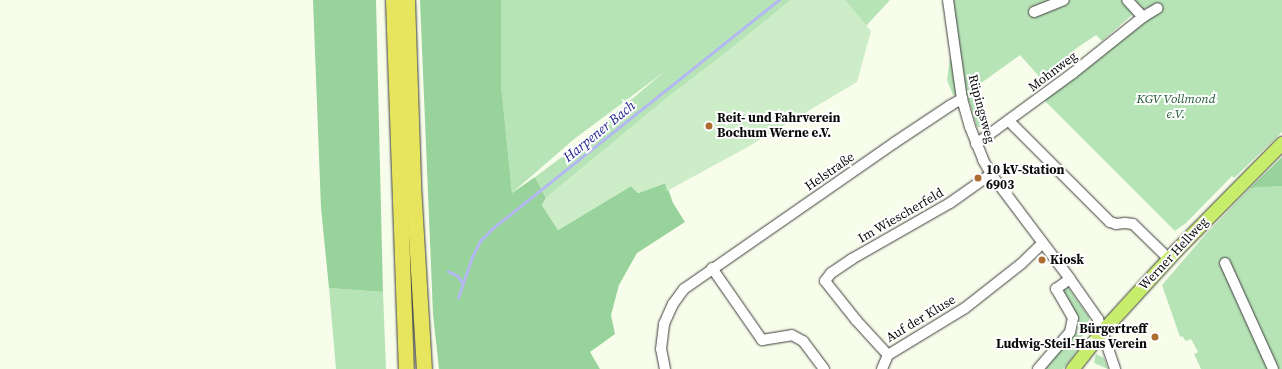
<!DOCTYPE html>
<meta charset="utf-8">
<style>
body{margin:0}
#map{position:relative;width:1282px;height:369px;overflow:hidden;background:#f7fdea;font-family:"Source Serif 4",serif}
div>[style]{position:absolute}
[style*='--x']{left:calc(var(--x)*1px);top:calc(var(--y)*1px);width:calc(var(--w)*1px);rotate:calc(var(--a)*1deg)}
.green>*{inset:0;background:#b7e4b7}
.forest>*{inset:0;background:#98d39c}
.pitch>*{inset:0;background:#cdecc8}
.stream>*{height:2.5px;margin:-1.25px;padding:0 1.25px;transform-origin:1.25px;border-radius:1.25px;background:#b3b9f0}
.roads{filter:drop-shadow(0 0 1px #3d3d3d) drop-shadow(0 0 1px #3d3d3d)}
.minor>*{height:10px;margin:-5px;padding:0 5px;transform-origin:5px;border-radius:5px;background:#fff}
.major>*{height:13px;margin:-6.5px;padding:0 6.5px;transform-origin:6.5px;border-radius:6.5px;background:#c8ec6b}
.highway>*{height:15px;margin:-7.5px;padding:0 7.5px;transform-origin:7.5px;border-radius:7.5px;background:#e7e55e}
.dots>*{width:11px;height:11px;translate:-50% -50%;box-sizing:border-box;border:2px solid #fff;border-radius:50%}
span{translate:-50% -50%;white-space:nowrap;text-align:center;line-height:1.15;-webkit-text-stroke:4px #fff;paint-order:stroke}
.street-label{font-size:13px;color:#0a0a0a}
.park-label{font-size:13px;color:#225b34;font-style:italic}
.poi-label{font-size:13px;color:#0a0a0a;font-weight:700}
.left{translate:0 -50%;text-align:left}
.right{translate:-100% -50%;text-align:right}
.water-label{font-size:14px;color:#202490;font-style:italic}
</style>
<div id="map">
<div class="green">
<i style="clip-path:polygon(501px 0,791px 0,727px 52px,662px 102px,546px 198px,535px 177px,570px 151px,664px 72px,573px 140px,512px 193px,501px 84px)"></i>
<i style="clip-path:polygon(845px 0,890px 0,866px 26px)"></i>
<i style="clip-path:polygon(953px 0,1282px 0,1282px 132px,1234px 178px,1232px 176px,1186px 223px,1175px 231px,1044px 100px,1159px 11px,1158px 10px,1146px 8px,1133px 14px,1102px 41px,1096px 35px,1074px 50px,1079px 59px,1045px 83px,1020px 55px,977px 86px,985px 127px,977px 127px,968px 98px,958px 95px,953px 95px,947px 80px,950px 58px,961px 62px)"></i>
<i style="clip-path:polygon(1282px 186px,1282px 369px,1201px 369px,1194px 354px,1198px 352px,1191px 339px,1186px 341px,1182px 336px,1180px 337px,1162px 285px,1205px 235px,1250px 188px)"></i>
<i style="clip-path:polygon(1067px 286px,1089px 317px,1089px 325px,1078px 344px,1081px 346px,1063px 369px,1045px 369px,1077px 331px,1079px 322px,1062px 291px)"></i>
<i style="clip-path:polygon(329px 288px,383px 292px,386px 369px,336px 369px)"></i>
<i style="clip-path:polygon(1096px 354px,1104px 358px,1108px 369px,1094px 363px)"></i>
</div>
<div class="forest">
<i style="clip-path:polygon(313px 0,376px 0,383px 292px,329px 288px,321px 208px)"></i>
<i style="clip-path:polygon(420px 0,501px 0,501px 84px,512px 193px,535px 177px,546px 198px,542px 205px,558px 230px,631px 186px,638px 193px,666px 183px,673px 203px,685px 222px,637px 253px,619px 285px,611px 315px,615px 334px,590px 352px,600px 369px,439px 369px,433px 314px)"></i>
<i style="clip-path:polygon(1282px 157px,1282px 186px,1250px 188px)"></i>
</div>
<div class="pitch">
<i style="clip-path:polygon(791px 0,845px 0,871px 31px,857px 82px,744px 149px,667px 191px,665px 183px,638px 193px,631px 186px,558px 230px,542px 205px,546px 198px,662px 102px,727px 52px)"></i>
</div>
<div class="stream">
<i style="--x:448;--y:271;--w:11;--a:27"></i>
<i style="--x:458;--y:276;--w:7;--a:56"></i>
<i style="--x:458;--y:298;--w:43;--a:-71.1"></i>
<i style="--x:472;--y:257;--w:18;--a:-63"></i>
<i style="--x:480;--y:241;--w:18;--a:-45"></i>
<i style="--x:493;--y:228;--w:366;--a:-38.6"></i>
</div>
<div class="roads">
<div class="minor">
<i style="--x:948;--y:0;--w:100;--a:82"></i>
<i style="--x:962;--y:99;--w:29;--a:74"></i>
<i style="--x:970;--y:127;--w:35;--a:68"></i>
<i style="--x:983;--y:160;--w:16;--a:60"></i>
<i style="--x:991;--y:174;--w:131;--a:53"></i>
<i style="--x:1070;--y:279;--w:49;--a:55"></i>
<i style="--x:1098;--y:319;--w:53;--a:71.2"></i>
<i style="--x:1034;--y:12;--w:32;--a:-22"></i>
<i style="--x:1143;--y:17;--w:17;--a:-31"></i>
<i style="--x:1009;--y:121;--w:143;--a:45"></i>
<i style="--x:1110;--y:222;--w:6;--a:18"></i>
<i style="--x:1116;--y:224;--w:9;--a:-6"></i>
<i style="--x:1125;--y:223;--w:8;--a:7"></i>
<i style="--x:1133;--y:224;--w:49;--a:44.2"></i>
<i style="--x:976;--y:144;--w:120;--a:-36.2"></i>
<i style="--x:1073;--y:73;--w:90;--a:-38.7"></i>
<i style="--x:1143;--y:17;--w:23;--a:-133"></i>
<i style="--x:991;--y:174;--w:50;--a:144.7"></i>
<i style="--x:950;--y:203;--w:113;--a:150.3"></i>
<i style="--x:852;--y:259;--w:25;--a:146"></i>
<i style="--x:831;--y:273;--w:10;--a:127"></i>
<i style="--x:825;--y:281;--w:50;--a:51.5"></i>
<i style="--x:856;--y:320;--w:47;--a:47.6"></i>
<i style="--x:888;--y:355;--w:90;--a:-31.4"></i>
<i style="--x:965;--y:308;--w:71;--a:-38.2"></i>
<i style="--x:1021;--y:264;--w:30;--a:-44"></i>
<i style="--x:1225;--y:263;--w:116;--a:65.6"></i>
<i style="--x:712;--y:268;--w:88;--a:55.2"></i>
<i style="--x:762;--y:340;--w:30;--a:-9"></i>
<i style="--x:792;--y:335;--w:13;--a:29"></i>
<i style="--x:803;--y:341;--w:35;--a:53"></i>
<i style="--x:665;--y:369;--w:20;--a:-101"></i>
<i style="--x:661;--y:349;--w:25;--a:-83"></i>
<i style="--x:664;--y:324;--w:22;--a:-66"></i>
<i style="--x:673;--y:304;--w:19;--a:-54"></i>
<i style="--x:684;--y:289;--w:256;--a:-34.8"></i>
<i style="--x:894;--y:143;--w:69;--a:-33.7"></i>
<i style="--x:951;--y:105;--w:13;--a:-29"></i>
<i style="--x:882;--y:369;--w:15;--a:-67"></i>
<i style="--x:1038;--y:369;--w:49;--a:-49.1"></i>
<i style="--x:1070;--y:332;--w:14;--a:-78"></i>
<i style="--x:1073;--y:318;--w:34;--a:-120"></i>
<i style="--x:1056;--y:289;--w:17;--a:-36"></i>
</div>
<div class="major">
<i style="--x:1072;--y:369;--w:48;--a:-51.7"></i>
<i style="--x:1102;--y:331;--w:110;--a:-47.6"></i>
<i style="--x:1176;--y:250;--w:151;--a:-45.3"></i>
</div>
<div class="highway">
<i style="--x:393;--y:0;--w:369;--a:88"></i>
<i style="--x:407;--y:0;--w:185;--a:88.1"></i>
<i style="--x:413;--y:185;--w:184;--a:86.6"></i>
</div>
</div>
<div class="dots">
<i style="left:709px;top:126px;background:#ad6c30"></i>
<i style="left:978px;top:178px;background:#ad6c30"></i>
<i style="left:1042px;top:260px;background:#ad6c30"></i>
<i style="left:1155px;top:337px;background:#ad6c30"></i>
</div>
<div class="street-label">
<span style="left:1053px;top:72px;rotate:-37deg">Mohnweg</span>
<span style="left:981px;top:109px;rotate:75deg">Rüpingsweg</span>
<span style="left:830px;top:172px;rotate:-35deg">Helstraße</span>
<span style="left:901px;top:216px;rotate:-30deg">Im Wiescherfeld</span>
<span style="left:1174px;top:254px;rotate:-47deg">Werner Hellweg</span>
<span style="left:921px;top:319px;rotate:-31deg">Auf der Kluse</span>
</div>
<div class="park-label">
<span style="left:1176px;top:107px">KGV Vollmond<br>e.V.</span>
</div>
<div class="poi-label">
<span class="left" style="left:717px;top:126px">Reit- und Fahrverein<br>Bochum Werne e.V.</span>
<span class="left" style="left:986px;top:178px">10 kV-Station<br>6903</span>
<span class="left" style="left:1050px;top:260px">Kiosk</span>
<span class="right" style="left:1147px;top:337px">Bürgertreff<br>Ludwig-Steil-Haus Verein</span>
</div>
<div class="water-label">
<span style="left:599px;top:131px;rotate:-39deg">Harpener Bach</span>
</div>
</div>
